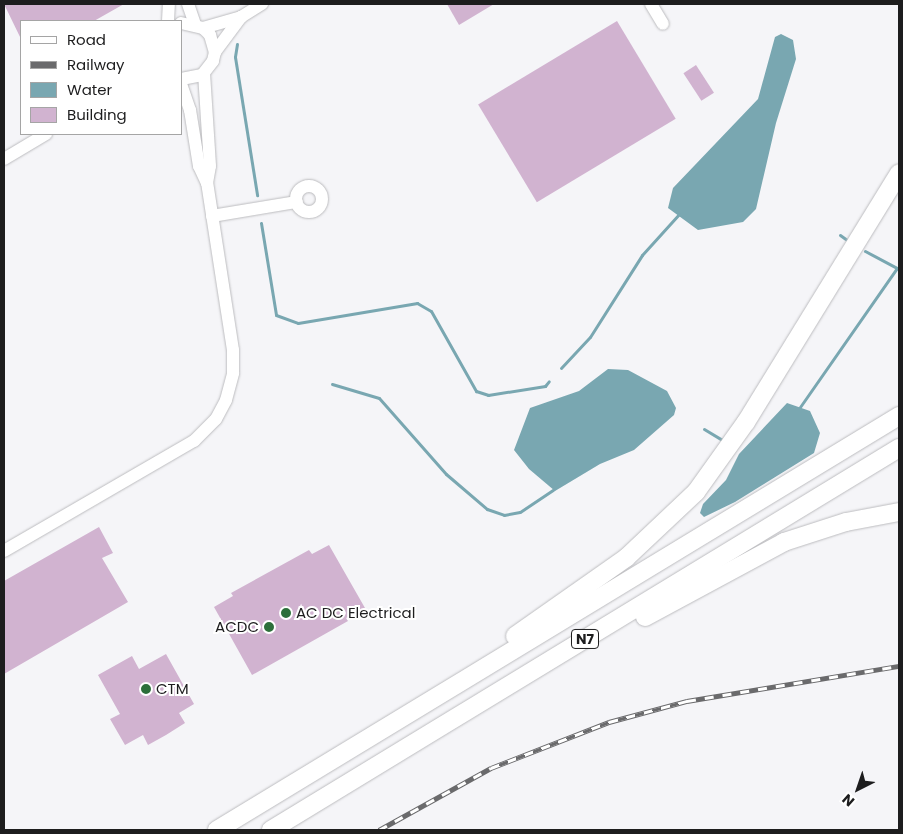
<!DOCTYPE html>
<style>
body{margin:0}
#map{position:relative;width:903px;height:834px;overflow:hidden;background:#f5f5f8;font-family:Poppins,sans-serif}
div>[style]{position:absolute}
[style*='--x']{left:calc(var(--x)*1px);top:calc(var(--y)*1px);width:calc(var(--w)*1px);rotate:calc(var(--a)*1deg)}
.water>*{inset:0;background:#79a7b1}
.stream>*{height:3px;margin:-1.5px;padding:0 1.5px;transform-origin:1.5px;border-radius:1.5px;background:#79a7b1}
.building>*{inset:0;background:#d1b3d0;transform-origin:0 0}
.roads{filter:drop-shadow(0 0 1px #bcbcbf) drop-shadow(0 0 1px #bcbcbf)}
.minor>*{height:12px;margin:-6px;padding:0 6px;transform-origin:6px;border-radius:6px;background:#fff}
.minor>.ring{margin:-6px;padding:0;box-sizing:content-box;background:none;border:12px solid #fff;border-radius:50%}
.highway>*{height:18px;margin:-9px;padding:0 9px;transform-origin:9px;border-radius:9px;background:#fff}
.rail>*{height:5px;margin-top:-2.5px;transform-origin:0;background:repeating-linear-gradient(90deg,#fff 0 9px,#6a6a6c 0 18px);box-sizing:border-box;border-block:1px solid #6a6a6c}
.dots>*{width:14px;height:14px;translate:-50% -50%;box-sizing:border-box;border:2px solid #fff;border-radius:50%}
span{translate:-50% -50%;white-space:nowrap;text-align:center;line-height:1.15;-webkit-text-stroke:4px #fff;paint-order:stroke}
.shield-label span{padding:1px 4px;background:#fff;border:1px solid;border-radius:4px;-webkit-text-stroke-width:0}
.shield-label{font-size:14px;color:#1d1d1e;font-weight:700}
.poi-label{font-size:15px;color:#1d1d1e}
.left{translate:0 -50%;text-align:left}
.right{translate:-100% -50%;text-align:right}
.frame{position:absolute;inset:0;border:5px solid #1d1d1e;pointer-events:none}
.legend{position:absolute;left:20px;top:20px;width:162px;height:115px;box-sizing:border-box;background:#fff;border:1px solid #a5a5a5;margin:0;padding:6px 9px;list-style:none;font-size:15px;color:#1d1d1e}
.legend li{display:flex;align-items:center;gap:10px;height:25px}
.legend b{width:25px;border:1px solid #a5a5a5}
.north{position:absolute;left:833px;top:764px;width:50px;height:50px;-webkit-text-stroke:4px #fff;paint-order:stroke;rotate:221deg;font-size:14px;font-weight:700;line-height:20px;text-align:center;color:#1d1d1e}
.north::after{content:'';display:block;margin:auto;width:18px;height:22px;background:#1d1d1e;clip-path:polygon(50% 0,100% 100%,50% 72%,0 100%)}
</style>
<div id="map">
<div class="water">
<i style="clip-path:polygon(781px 34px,793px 40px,796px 59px,776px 123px,756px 209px,743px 222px,698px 230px,668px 208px,673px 188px,758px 99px,775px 37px)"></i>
<i style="clip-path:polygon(608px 369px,628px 370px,667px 391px,676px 408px,674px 415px,634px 450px,600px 464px,555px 491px,529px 469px,514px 450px,530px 408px,579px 391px)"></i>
<i style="clip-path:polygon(787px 403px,810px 411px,820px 433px,814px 453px,735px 502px,704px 517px,700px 513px,703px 504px,726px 480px,739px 454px)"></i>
</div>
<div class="stream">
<i style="--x:237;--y:44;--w:13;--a:99"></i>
<i style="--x:235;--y:57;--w:140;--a:80.9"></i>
<i style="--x:261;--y:223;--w:93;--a:80.7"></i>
<i style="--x:276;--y:315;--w:23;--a:20"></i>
<i style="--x:298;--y:323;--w:121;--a:-9.5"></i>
<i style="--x:417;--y:303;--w:16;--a:30"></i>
<i style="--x:431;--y:311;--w:92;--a:60.6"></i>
<i style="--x:476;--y:391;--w:13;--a:18"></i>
<i style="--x:488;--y:395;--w:58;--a:-9"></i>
<i style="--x:545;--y:386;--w:6;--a:-51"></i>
<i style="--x:840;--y:235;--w:9;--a:36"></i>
<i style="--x:865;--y:251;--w:38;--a:28"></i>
<i style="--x:561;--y:368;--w:42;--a:-46.9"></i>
<i style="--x:590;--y:337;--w:97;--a:-57.6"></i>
<i style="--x:642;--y:255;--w:55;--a:-47.9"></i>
<i style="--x:332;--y:384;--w:49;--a:16.6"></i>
<i style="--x:379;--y:398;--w:101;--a:48.6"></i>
<i style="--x:446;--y:474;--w:54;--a:40.5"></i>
<i style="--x:487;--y:509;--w:18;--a:19"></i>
<i style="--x:504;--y:515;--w:16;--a:-11"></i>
<i style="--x:520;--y:512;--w:40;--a:-34"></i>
<i style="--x:800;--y:407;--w:169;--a:-55.1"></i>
<i style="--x:704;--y:429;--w:23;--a:31"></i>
</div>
<div class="building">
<i style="clip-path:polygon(4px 4px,124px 4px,94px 21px,21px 21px,21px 39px)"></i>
<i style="clip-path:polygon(447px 4px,494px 4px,459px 25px)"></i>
<i style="left:617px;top:21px;width:114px;height:162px;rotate:59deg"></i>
<i style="left:696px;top:65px;width:33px;height:15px;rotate:57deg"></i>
<i style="clip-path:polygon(99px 527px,113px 553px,102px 558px,128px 602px,4px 674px,4px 581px)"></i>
<i style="clip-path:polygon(329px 545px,365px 608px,346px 618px,348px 621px,252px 675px,214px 607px,233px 596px,231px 593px,309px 550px,312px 554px)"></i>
<i style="clip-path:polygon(166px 654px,194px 704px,179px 713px,185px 723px,166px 735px,148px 745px,143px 735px,125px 745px,110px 719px,120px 714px,98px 675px,132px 656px,139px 669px)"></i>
</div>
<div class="roads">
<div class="minor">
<i style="--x:188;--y:4;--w:21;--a:71"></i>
<i style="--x:651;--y:4;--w:23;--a:59"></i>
<i style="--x:168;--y:21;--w:17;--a:-87"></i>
<i style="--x:181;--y:23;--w:23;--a:13"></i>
<i style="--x:203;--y:28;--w:10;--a:45"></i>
<i style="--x:210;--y:35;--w:18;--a:74"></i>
<i style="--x:215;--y:52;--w:9;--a:103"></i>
<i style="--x:213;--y:61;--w:18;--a:128"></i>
<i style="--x:202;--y:75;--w:21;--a:169"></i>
<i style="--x:203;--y:28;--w:40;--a:-16"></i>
<i style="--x:241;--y:17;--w:25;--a:-32"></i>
<i style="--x:215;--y:52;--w:44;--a:-53.4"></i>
<i style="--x:181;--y:84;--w:28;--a:71"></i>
<i style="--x:190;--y:110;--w:57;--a:80.9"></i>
<i style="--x:199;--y:166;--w:19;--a:65"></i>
<i style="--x:4;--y:159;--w:49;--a:-30.8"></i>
<i class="ring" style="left:296px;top:186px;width:14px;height:14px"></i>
<i style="--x:212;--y:216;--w:86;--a:-9.4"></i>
<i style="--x:4;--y:551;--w:220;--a:-30.1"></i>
<i style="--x:194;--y:441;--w:31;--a:-45"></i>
<i style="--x:216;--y:419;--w:21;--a:-62"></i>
<i style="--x:226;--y:400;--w:28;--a:-75"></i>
<i style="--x:233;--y:373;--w:23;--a:-90"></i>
<i style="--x:233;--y:350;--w:169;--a:-98.8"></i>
<i style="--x:207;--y:183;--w:17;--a:-80"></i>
<i style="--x:210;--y:166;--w:93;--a:-93.7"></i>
</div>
<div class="highway">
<i style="--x:645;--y:617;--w:158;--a:-28.3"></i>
<i style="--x:784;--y:542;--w:65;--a:-17.9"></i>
<i style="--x:846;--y:522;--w:54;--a:-10.7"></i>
<i style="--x:515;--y:636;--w:136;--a:-35.1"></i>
<i style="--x:626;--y:558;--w:96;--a:-43.3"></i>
<i style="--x:696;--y:492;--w:86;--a:-54.5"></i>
<i style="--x:746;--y:422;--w:292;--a:-58.4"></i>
<i style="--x:217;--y:830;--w:798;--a:-31.26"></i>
<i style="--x:271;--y:830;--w:735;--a:-31.31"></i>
</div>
</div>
<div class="rail">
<i style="--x:379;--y:830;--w:128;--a:-29"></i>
<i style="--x:491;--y:768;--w:127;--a:-21.3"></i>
<i style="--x:609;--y:722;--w:81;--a:-15.1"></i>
<i style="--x:687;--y:701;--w:215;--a:-9.4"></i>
</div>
<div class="dots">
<i style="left:286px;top:613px;background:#2c6f3a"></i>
<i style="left:269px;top:627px;background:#2c6f3a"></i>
<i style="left:146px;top:689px;background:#2c6f3a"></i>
</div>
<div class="shield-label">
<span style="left:585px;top:639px">N7</span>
</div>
<div class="poi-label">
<span class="left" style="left:296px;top:613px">AC DC Electrical</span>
<span class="right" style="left:259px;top:627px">ACDC</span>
<span class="left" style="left:156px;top:689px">CTM</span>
</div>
<div class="frame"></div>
<ul class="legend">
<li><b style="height:6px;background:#fff"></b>Road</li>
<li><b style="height:6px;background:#6a6a6c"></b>Railway</li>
<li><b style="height:14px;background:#79a7b1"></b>Water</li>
<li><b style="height:14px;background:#d1b3d0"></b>Building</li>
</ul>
<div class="north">N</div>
</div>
